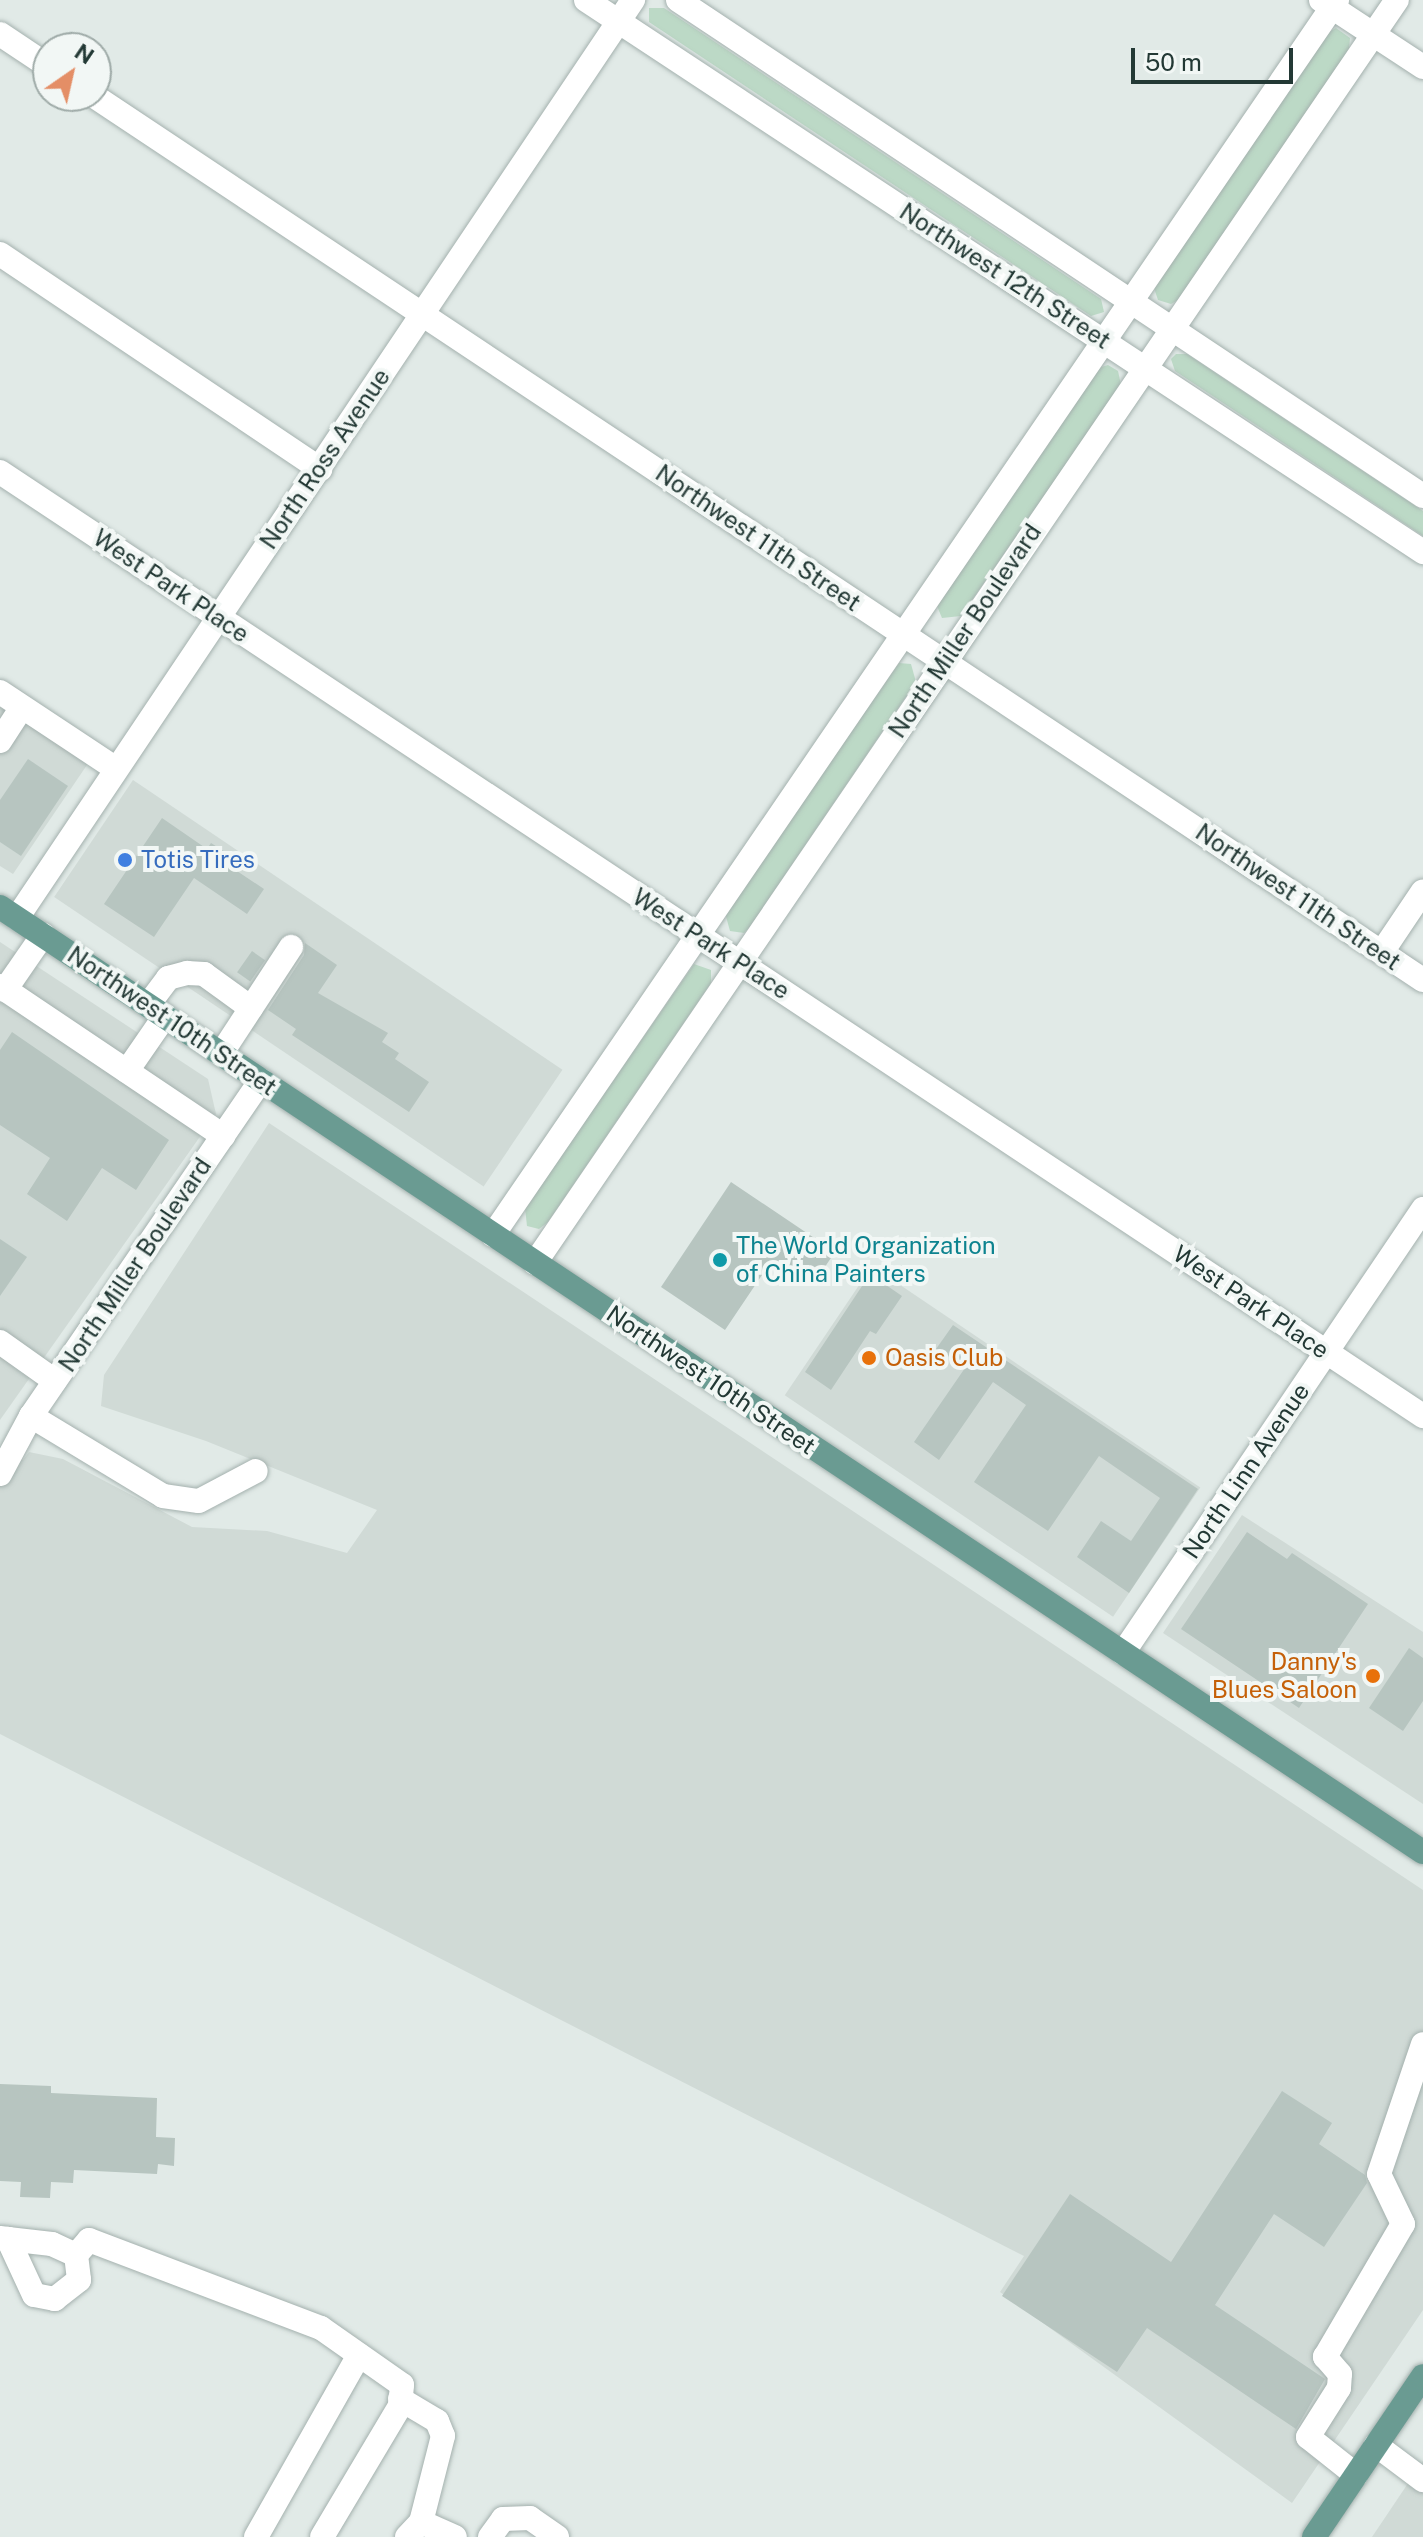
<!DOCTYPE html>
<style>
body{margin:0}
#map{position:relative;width:1423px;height:2537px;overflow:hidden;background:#e1eae7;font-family:"Public Sans",sans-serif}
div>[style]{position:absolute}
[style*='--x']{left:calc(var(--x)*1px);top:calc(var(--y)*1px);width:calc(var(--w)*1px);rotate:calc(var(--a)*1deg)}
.built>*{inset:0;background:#d0dad6;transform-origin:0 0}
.green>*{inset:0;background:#bcd9c6}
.building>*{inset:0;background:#b7c5c0;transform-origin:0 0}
.roads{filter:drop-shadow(0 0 2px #a4b1ae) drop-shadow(0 0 2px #a4b1ae)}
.minor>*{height:24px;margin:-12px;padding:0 12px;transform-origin:12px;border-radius:12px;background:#fff}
.major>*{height:24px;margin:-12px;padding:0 12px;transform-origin:12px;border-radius:12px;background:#6a9b92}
.dots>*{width:22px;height:22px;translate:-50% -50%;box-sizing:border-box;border:4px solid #f2f7f5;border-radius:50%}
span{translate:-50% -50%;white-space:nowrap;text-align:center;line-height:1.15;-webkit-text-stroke:8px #f2f7f5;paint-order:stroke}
.street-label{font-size:24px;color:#233935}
.shop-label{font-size:24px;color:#366cbe}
.left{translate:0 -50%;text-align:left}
.culture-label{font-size:24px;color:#0d838f}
.food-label{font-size:24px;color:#c56008}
.right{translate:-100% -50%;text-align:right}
.north{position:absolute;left:32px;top:32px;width:80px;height:80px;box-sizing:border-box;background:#f2f7f5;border:2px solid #9faba8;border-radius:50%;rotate:34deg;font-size:22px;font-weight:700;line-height:32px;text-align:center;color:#233935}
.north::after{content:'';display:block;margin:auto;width:28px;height:36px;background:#e48e66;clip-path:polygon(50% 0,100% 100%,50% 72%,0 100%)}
.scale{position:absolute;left:1131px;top:48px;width:162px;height:36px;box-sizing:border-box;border:4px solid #233935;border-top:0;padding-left:10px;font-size:24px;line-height:28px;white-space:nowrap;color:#233935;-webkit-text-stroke:6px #f2f7f5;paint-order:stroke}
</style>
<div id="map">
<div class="built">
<i style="clip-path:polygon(0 703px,89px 762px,13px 874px,0 866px)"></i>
<i style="left:133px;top:780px;width:518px;height:141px;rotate:34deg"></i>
<i style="clip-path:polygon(0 942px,208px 1079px,216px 1114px,0 1420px)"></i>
<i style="clip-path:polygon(269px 1123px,1423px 1890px,1423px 2310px,1292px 2503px,1000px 2292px,1024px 2256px,0 1734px,0 1446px,23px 1460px,29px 1452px,63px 1459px,192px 1527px,267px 1531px,347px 1553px,377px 1510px,206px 1441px,101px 1406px,104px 1375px)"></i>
<i style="left:872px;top:1266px;width:396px;height:156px;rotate:34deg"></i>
<i style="clip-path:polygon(1242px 1515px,1423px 1632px,1423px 1804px,1163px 1633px)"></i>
<i style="clip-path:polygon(1423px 2461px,1423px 2537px,1372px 2537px)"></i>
</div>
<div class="green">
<i style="clip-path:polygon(649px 8px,664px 8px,1101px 299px,1104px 312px,1091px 316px,649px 22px)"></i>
<i style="clip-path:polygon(1336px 28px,1350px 38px,1349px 49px,1178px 300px,1171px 304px,1158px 300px,1154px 288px,1329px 32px)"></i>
<i style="clip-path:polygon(1176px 354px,1187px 354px,1423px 511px,1423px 536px,1175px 371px,1171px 359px)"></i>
<i style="clip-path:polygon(1108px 365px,1118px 371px,1121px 385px,961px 616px,942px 618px,937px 606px,1098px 368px)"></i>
<i style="clip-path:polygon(899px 663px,911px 664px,916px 682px,749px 928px,744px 933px,730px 931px,725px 913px)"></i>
<i style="clip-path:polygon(694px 964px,711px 970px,711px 983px,548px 1222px,539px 1229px,527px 1226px,525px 1208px)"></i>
</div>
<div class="building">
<i style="clip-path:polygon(28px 759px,68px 786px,21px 856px,0 842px,0 800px)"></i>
<i style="clip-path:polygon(162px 818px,207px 849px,211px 843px,230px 855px,225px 863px,264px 889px,247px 914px,194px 878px,154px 937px,104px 904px)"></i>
<i style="clip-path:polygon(305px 943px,337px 965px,318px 993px,388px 1033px,382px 1042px,399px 1053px,395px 1059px,429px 1082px,409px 1112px,292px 1035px,296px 1029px,268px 1010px,304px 955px)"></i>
<i style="left:252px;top:951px;width:16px;height:26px;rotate:35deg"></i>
<i style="clip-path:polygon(12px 1032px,169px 1140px,136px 1190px,102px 1168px,67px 1221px,27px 1194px,50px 1158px,0 1125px,0 1050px)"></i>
<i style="clip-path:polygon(731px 1182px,835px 1252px,812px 1286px,772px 1260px,725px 1330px,661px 1287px)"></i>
<i style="clip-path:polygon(0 1239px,27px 1257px,0 1296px)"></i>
<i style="clip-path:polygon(870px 1274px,902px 1296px,876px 1334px,870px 1331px,831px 1390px,805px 1372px)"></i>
<i style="clip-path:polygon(953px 1325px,1198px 1489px,1129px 1593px,1077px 1557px,1101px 1521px,1131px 1541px,1160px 1498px,1099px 1456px,1048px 1531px,974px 1482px,1026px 1405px,993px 1382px,939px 1460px,914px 1442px,965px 1368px,936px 1349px)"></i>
<i style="clip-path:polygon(1247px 1532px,1287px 1559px,1292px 1553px,1368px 1604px,1299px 1708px,1181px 1629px)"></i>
<i style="clip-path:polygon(1409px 1648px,1423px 1658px,1423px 1701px,1403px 1731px,1369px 1708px)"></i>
<i style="clip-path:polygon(0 2084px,51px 2086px,51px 2093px,157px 2098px,156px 2137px,175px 2138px,174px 2166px,158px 2164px,157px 2174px,74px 2170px,73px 2183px,51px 2182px,50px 2198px,20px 2197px,21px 2182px,0 2181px)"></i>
<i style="clip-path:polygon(1282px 2091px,1332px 2123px,1319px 2144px,1365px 2175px,1367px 2183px,1324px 2247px,1274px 2214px,1215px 2305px,1325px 2379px,1296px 2429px,1147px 2328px,1117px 2372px,1002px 2296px,1070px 2194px,1171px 2262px)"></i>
</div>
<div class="roads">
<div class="minor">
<i style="--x:586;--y:0;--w:1003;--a:33.4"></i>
<i style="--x:678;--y:0;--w:895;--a:33.65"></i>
<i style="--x:1321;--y:0;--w:122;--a:33.3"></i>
<i style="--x:0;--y:34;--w:58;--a:33.7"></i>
<i style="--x:94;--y:96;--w:1596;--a:33.63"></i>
<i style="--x:0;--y:254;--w:386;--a:33.9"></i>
<i style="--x:0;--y:472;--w:1708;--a:33.56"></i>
<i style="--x:0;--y:692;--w:138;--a:33.5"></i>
<i style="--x:0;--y:741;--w:40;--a:-57.1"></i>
<i style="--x:17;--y:918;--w:1106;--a:-56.14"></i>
<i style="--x:1382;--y:952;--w:73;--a:-56.1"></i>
<i style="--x:0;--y:986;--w:269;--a:33.9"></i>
<i style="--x:5;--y:990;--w:67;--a:-55.4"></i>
<i style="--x:148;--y:1005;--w:34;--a:-53"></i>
<i style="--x:168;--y:978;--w:20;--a:-15"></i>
<i style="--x:187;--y:973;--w:17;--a:3"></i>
<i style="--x:204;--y:974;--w:58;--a:35.9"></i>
<i style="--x:221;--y:1054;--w:128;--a:-56.8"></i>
<i style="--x:127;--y:1071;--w:67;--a:-55.4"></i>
<i style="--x:493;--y:1235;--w:1496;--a:-55.65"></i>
<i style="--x:535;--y:1263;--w:1529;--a:-55.69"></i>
<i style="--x:0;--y:1342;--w:67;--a:35.3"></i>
<i style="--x:31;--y:1416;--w:154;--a:31.2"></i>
<i style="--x:163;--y:1496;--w:36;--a:8"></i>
<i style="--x:199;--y:1501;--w:64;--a:-27.8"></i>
<i style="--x:0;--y:1474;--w:66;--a:-61.9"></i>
<i style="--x:31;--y:1416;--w:407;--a:-55.6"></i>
<i style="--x:1123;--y:1653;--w:536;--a:-55.95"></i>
<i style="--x:0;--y:2238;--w:8;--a:7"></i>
<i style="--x:8;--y:2239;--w:44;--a:6.5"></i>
<i style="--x:52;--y:2244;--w:26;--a:25"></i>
<i style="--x:76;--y:2255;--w:25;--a:83"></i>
<i style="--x:79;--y:2280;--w:31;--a:142"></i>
<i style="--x:55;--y:2299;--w:21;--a:-169"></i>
<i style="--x:34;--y:2295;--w:62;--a:-114.9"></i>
<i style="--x:76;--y:2255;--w:20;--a:-49"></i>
<i style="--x:89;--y:2240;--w:248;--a:20.8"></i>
<i style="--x:321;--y:2328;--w:99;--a:35.1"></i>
<i style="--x:402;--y:2385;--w:21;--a:95"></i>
<i style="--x:400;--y:2406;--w:152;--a:120.8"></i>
<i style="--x:400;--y:2399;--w:43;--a:30.7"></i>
<i style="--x:437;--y:2421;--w:16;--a:68"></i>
<i style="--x:443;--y:2436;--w:89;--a:104.3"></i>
<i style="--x:1376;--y:2445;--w:59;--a:36.7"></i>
<i style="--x:1356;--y:2475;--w:61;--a:-141.6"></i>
<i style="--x:1308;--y:2437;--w:58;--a:-57.7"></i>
<i style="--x:1339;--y:2388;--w:14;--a:-86"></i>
<i style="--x:1340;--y:2374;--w:23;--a:-131"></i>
<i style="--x:1325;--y:2357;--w:154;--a:-59.6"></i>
<i style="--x:1403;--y:2224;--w:55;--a:-115.6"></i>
<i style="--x:1379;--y:2174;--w:137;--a:-71.3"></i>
<i style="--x:256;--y:2537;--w:209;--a:-60.5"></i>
<i style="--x:407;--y:2537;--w:21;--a:-47"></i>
<i style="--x:421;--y:2522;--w:37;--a:24"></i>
<i style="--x:490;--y:2537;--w:22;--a:-54"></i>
<i style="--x:503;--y:2519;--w:27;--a:-2"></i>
<i style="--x:530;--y:2518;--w:33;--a:35"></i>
</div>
<div class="major">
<i style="--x:0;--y:907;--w:1708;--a:33.59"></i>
<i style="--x:1314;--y:2537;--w:194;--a:-55.9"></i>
</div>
</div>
<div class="dots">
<i style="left:125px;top:860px;background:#3f7fe0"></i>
<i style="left:720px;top:1260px;background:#0f9aa8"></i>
<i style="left:869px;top:1358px;background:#e8710a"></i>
<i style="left:1373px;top:1676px;background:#e8710a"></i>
</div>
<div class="street-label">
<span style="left:1005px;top:276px;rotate:33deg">Northwest 12th Street</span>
<span style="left:325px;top:459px;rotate:-56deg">North Ross Avenue</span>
<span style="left:758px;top:538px;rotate:34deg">Northwest 11th Street</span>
<span style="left:171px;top:586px;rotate:34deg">West Park Place</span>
<span style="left:965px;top:631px;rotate:-56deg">North Miller Boulevard</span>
<span style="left:1298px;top:897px;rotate:34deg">Northwest 11th Street</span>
<span style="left:711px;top:944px;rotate:33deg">West Park Place</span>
<span style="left:172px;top:1021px;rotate:34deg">Northwest 10th Street</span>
<span style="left:135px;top:1265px;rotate:-56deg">North Miller Boulevard</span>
<span style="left:1251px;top:1302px;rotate:34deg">West Park Place</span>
<span style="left:711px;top:1380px;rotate:34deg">Northwest 10th Street</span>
<span style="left:1246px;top:1471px;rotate:-56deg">North Linn Avenue</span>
</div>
<div class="shop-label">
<span class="left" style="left:141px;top:860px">Totis Tires</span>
</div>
<div class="culture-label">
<span class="left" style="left:736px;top:1260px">The World Organization<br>of China Painters</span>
</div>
<div class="food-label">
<span class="left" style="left:885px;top:1358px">Oasis Club</span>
<span class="right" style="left:1357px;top:1676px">Danny's<br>Blues Saloon</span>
</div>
<div class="north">N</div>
<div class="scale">50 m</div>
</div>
